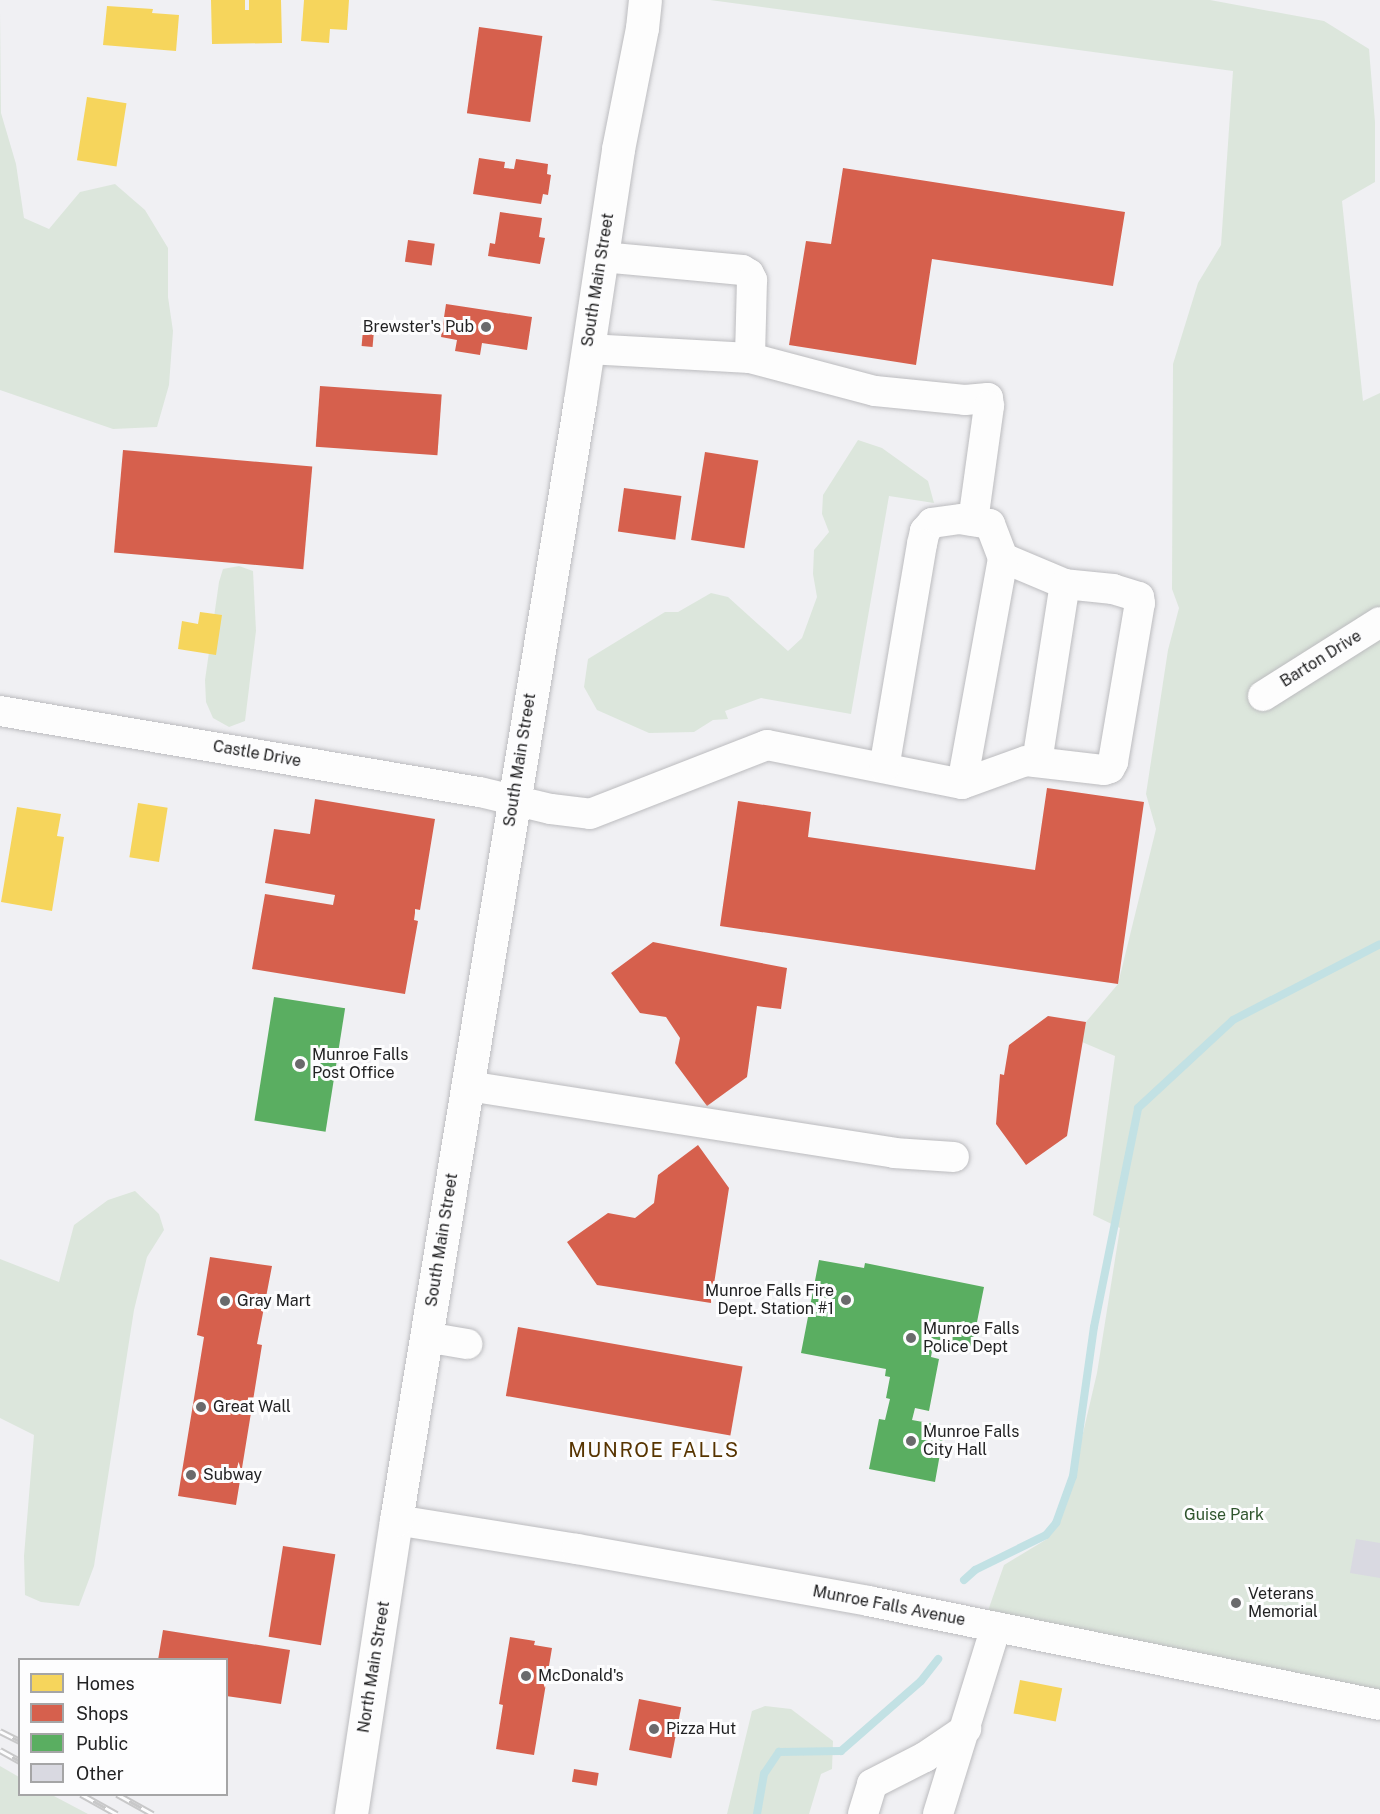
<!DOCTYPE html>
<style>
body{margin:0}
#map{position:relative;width:1380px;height:1814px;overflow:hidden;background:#f0f0f3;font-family:"Public Sans",sans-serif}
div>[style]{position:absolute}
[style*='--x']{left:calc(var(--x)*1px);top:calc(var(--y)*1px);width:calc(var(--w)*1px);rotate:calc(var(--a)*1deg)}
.green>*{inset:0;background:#dce6dc}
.homes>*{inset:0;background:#f6d55c;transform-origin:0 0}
.shops>*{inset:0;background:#d6604d;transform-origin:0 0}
.public>*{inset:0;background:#5aae61;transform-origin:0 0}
.stream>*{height:8px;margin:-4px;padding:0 4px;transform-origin:4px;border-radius:4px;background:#c2e1e4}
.building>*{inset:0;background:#d9d9e1}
.roads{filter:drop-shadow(0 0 2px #bcbcbf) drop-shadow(0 0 2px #bcbcbf)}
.minor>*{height:30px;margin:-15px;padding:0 15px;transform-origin:15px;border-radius:15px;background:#fdfdfd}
.major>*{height:33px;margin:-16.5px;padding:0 16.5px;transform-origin:16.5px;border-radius:16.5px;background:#fdfdfd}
.rail>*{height:7px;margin-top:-3.5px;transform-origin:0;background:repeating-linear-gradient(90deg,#fdfdfe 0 14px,#c8c8c9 0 28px);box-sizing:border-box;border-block:2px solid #c8c8c9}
.dots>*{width:16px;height:16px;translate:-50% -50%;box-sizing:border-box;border:3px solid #fdfdfe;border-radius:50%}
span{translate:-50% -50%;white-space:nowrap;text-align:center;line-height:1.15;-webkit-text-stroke:6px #fdfdfe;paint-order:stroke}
.street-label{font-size:16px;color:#222223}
.poi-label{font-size:16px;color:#222223}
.right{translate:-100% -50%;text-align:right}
.left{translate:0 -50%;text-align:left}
.park-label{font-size:16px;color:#2f542d}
.quarter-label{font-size:20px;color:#573400;letter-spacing:1.5px}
.legend{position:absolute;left:18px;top:1658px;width:210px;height:138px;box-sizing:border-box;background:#fdfdfe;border:2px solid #a5a5a6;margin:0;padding:8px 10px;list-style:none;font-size:18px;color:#222223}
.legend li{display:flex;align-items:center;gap:12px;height:30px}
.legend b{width:30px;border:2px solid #a5a5a6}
</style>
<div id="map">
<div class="green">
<i style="clip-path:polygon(710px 0,1210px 0,1324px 21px,1369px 49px,1375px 122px,1375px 182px,1342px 201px,1363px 401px,1380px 393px,1380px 1699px,983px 1625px,1004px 1565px,1047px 1539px,1056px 1523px,1073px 1476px,1097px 1373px,1120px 1228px,1093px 1215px,1115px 1056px,1082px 1042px,1086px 1022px,1118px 984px,1156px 829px,1146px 794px,1168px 650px,1179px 608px,1172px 589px,1173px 364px,1198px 283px,1221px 245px,1233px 71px)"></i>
<i style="clip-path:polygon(0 10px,1px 113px,16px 164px,24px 218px,49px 229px,80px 192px,115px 184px,145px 210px,168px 248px,168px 297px,173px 331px,169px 385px,157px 427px,113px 429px,0 390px)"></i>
<i style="clip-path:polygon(858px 440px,882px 448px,928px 481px,934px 503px,889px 496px,851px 714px,761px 698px,725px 711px,728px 719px,713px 720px,694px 732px,649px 733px,597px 710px,584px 687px,588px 659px,665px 612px,678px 612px,711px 593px,728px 597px,788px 651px,802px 638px,817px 597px,813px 574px,814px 550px,829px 532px,822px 514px,823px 495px)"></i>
<i style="clip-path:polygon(239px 566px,253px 571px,256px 631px,245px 721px,229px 727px,213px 718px,206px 702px,205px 680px,219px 582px,223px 569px)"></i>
<i style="clip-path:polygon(135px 1191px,159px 1214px,164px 1230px,147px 1257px,134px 1310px,94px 1566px,79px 1606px,41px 1602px,25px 1595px,24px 1556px,34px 1435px,0 1418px,0 1259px,59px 1282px,74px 1225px,108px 1200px)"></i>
<i style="clip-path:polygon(765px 1706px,791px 1709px,833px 1741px,832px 1769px,821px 1774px,809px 1814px,727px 1814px,752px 1711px)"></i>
<i style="clip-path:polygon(0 1766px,19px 1777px,20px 1794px,52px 1795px,88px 1814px,0 1814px)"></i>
</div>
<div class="homes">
<i style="clip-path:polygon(211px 0,245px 0,245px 10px,249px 10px,249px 0,281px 0,282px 43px,212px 44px)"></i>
<i style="clip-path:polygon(304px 0,349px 0,347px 30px,330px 29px,329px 43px,301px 41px)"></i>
<i style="clip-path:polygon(107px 6px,153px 9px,152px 13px,179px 15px,176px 51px,103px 45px)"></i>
<i style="left:87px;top:97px;width:40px;height:64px;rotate:9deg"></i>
<i style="clip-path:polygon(200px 612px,222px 615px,216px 655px,178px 649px,182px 621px,198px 624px)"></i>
<i style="left:138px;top:803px;width:30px;height:55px;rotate:9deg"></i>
<i style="clip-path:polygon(17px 807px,61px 814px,57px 836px,64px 837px,52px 911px,1px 902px)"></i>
<i style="left:1020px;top:1680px;width:43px;height:34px;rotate:11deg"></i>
</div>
<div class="shops">
<i style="left:479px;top:27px;width:64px;height:87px;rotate:8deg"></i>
<i style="clip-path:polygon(479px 158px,505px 162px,504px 168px,514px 169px,516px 159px,548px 164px,547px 174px,551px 175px,548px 195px,543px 194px,541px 204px,473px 194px)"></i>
<i style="clip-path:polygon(843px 168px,1125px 212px,1113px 286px,932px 259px,916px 365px,789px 345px,806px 241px,831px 244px)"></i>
<i style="clip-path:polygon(500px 212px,542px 218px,539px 237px,545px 238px,540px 264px,488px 256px,490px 243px,495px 244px)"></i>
<i style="left:408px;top:240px;width:27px;height:22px;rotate:8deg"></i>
<i style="clip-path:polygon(446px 304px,532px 317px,527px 350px,482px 343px,480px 355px,455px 351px,457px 340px,441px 337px)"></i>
<i style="left:363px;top:330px;width:11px;height:16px;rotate:5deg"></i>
<i style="left:320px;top:386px;width:122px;height:61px;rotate:4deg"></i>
<i style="left:123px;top:450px;width:190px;height:103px;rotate:5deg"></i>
<i style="left:705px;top:452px;width:54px;height:89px;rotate:9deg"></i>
<i style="left:624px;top:488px;width:58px;height:44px;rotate:8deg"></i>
<i style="clip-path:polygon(1047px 788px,1144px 802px,1118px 984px,720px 926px,738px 801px,811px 812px,808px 837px,1035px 870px)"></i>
<i style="clip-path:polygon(315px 799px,435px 819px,420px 910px,415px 909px,415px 913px,414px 920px,418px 921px,405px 994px,252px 969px,265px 894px,333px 905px,335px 895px,265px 883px,274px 829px,310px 834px)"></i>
<i style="clip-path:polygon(653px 942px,787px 968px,781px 1009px,757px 1006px,747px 1077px,707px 1106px,675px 1063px,680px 1038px,666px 1017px,640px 1013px,611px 973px)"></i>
<i style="clip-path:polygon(1048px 1016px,1086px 1022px,1067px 1136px,1026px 1165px,996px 1124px,1000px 1074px,1004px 1075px,1009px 1045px)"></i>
<i style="clip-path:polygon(698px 1145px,729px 1188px,711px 1303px,597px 1285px,567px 1242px,608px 1213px,635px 1218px,654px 1203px,658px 1175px)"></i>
<i style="clip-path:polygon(210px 1257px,272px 1266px,257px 1344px,262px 1345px,236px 1505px,178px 1496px,204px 1337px,197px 1335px)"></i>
<i style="left:518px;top:1327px;width:228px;height:70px;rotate:10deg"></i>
<i style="left:283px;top:1546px;width:53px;height:92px;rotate:9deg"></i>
<i style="clip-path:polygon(163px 1630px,290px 1650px,281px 1704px,226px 1696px,226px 1660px,158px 1660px)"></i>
<i style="clip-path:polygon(510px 1637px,535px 1641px,534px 1645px,552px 1648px,534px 1755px,496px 1749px,503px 1705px,499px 1704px)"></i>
<i style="left:639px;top:1699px;width:43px;height:52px;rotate:11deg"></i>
<i style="left:574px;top:1769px;width:25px;height:13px;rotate:9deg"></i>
</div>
<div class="public">
<i style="left:274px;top:997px;width:72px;height:125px;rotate:9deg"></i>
<i style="clip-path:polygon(819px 1260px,864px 1268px,865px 1263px,984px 1287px,972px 1347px,934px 1339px,931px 1357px,939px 1359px,929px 1411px,915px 1408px,912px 1420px,945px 1426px,935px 1482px,869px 1469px,879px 1419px,885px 1420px,890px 1399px,886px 1398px,890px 1377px,885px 1376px,886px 1369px,801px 1353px)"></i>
</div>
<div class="stream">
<i style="--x:964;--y:1580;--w:15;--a:-42"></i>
<i style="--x:975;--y:1570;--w:79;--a:-26.2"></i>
<i style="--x:1046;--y:1535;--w:16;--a:-50"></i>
<i style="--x:1056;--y:1523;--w:50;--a:-70.1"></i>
<i style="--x:1073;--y:1476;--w:150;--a:-82"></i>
<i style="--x:1094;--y:1327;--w:223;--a:-78.6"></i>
<i style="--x:1138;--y:1108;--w:129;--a:-42.8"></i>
<i style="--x:1233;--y:1020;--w:165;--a:-27.3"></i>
<i style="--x:757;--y:1814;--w:41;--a:-80.1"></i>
<i style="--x:764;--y:1774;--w:27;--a:-56"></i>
<i style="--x:779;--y:1752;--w:62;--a:-0.9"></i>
<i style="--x:841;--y:1751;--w:106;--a:-41.2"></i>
<i style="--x:921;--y:1681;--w:28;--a:-52"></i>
</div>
<div class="building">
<i style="clip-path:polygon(1356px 1539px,1380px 1543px,1380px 1578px,1350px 1573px)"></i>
</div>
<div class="roads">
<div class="minor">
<i style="--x:602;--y:257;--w:141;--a:5.3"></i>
<i style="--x:742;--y:270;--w:8;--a:30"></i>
<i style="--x:749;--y:274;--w:7;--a:63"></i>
<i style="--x:752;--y:280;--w:78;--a:91.5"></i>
<i style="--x:588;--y:349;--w:162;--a:3.2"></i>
<i style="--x:750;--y:358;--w:129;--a:14.8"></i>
<i style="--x:875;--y:391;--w:90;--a:5.7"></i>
<i style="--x:965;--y:400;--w:23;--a:-5"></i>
<i style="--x:988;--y:398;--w:8;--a:83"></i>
<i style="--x:989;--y:406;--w:116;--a:97.9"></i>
<i style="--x:1263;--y:696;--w:138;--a:-32.3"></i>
<i style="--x:0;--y:711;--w:487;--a:9.6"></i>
<i style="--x:480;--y:792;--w:73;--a:13.5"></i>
<i style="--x:551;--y:809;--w:39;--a:7"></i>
<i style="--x:590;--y:814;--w:190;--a:-21.3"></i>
<i style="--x:767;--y:745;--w:199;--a:11.3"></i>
<i style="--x:962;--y:784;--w:68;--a:-19.8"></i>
<i style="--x:1026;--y:761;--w:79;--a:6.6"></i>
<i style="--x:1104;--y:770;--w:6;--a:-18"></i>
<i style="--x:1110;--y:768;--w:7;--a:-63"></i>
<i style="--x:1113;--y:762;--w:161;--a:-80.4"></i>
<i style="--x:1140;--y:603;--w:6;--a:-99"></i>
<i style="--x:1139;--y:597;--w:27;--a:-163"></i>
<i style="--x:1113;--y:589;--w:48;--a:-174.1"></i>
<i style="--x:1065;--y:584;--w:67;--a:-157.2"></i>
<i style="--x:1003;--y:558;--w:36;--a:-111"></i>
<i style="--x:990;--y:524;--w:30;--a:-171"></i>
<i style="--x:960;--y:519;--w:28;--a:172"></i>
<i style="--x:932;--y:523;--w:11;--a:131"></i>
<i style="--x:925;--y:531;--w:13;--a:103"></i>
<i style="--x:922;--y:544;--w:227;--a:99.6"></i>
<i style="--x:1037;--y:762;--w:180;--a:-81.1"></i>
<i style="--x:962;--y:784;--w:230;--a:-79.7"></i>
<i style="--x:468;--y:1086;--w:431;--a:8.9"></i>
<i style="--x:894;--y:1153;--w:60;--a:3.8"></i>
<i style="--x:426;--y:1337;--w:42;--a:9.7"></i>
<i style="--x:396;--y:1520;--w:183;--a:9.1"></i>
<i style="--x:577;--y:1549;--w:296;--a:10.1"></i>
<i style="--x:868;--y:1601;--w:522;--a:11.48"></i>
<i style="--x:863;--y:1814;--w:31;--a:-73"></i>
<i style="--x:872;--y:1784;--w:59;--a:-27"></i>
<i style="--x:925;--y:1757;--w:50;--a:-34.3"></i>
<i style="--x:938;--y:1814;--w:196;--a:-72.8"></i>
</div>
<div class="major">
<i style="--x:351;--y:1814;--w:297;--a:-81.3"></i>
<i style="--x:396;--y:1520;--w:1134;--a:-80.66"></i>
<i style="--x:580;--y:401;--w:255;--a:-81.4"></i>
<i style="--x:618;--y:149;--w:123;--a:-78.8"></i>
<i style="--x:642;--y:28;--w:28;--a:-84"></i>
</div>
</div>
<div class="rail">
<i style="--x:0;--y:1731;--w:22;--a:27"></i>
<i style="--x:0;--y:1750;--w:23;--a:29"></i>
<i style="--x:81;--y:1794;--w:41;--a:29.1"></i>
<i style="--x:117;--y:1794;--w:41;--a:29.1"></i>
</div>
<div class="dots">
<i style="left:486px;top:327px;background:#6a6a6c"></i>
<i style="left:300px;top:1064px;background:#6a6a6c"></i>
<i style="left:846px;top:1300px;background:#6a6a6c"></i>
<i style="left:225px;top:1301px;background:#6a6a6c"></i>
<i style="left:911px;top:1338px;background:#6a6a6c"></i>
<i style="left:201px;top:1407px;background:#6a6a6c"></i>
<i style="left:911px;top:1441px;background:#6a6a6c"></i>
<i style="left:191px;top:1475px;background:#6a6a6c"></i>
<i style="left:1236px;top:1603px;background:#6a6a6c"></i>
<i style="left:526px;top:1676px;background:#6a6a6c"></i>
<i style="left:654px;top:1729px;background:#6a6a6c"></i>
</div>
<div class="street-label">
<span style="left:598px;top:280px;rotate:-81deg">South Main Street</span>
<span style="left:1321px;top:659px;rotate:-32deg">Barton Drive</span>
<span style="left:257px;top:754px;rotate:10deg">Castle Drive</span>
<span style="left:520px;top:760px;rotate:-81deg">South Main Street</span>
<span style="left:442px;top:1240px;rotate:-81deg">South Main Street</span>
<span style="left:889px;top:1606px;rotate:11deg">Munroe Falls Avenue</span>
<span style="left:374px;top:1667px;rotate:-81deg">North Main Street</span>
</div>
<div class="poi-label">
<span class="right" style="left:474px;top:327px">Brewster's Pub</span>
<span class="left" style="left:312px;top:1064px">Munroe Falls<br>Post Office</span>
<span class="right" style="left:834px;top:1300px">Munroe Falls Fire<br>Dept. Station #1</span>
<span class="left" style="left:237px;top:1301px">Gray Mart</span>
<span class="left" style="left:923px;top:1338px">Munroe Falls<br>Police Dept</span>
<span class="left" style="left:213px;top:1407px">Great Wall</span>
<span class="left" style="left:923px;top:1441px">Munroe Falls<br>City Hall</span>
<span class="left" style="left:203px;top:1475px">Subway</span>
<span class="left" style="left:1248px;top:1603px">Veterans<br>Memorial</span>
<span class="left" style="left:538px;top:1676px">McDonald's</span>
<span class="left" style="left:666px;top:1729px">Pizza Hut</span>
</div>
<div class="park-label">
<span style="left:1224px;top:1515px">Guise Park</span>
</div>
<div class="quarter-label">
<span style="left:654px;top:1450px">MUNROE FALLS</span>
</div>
<ul class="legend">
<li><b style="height:16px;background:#f6d55c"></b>Homes</li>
<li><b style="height:16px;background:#d6604d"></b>Shops</li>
<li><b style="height:16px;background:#5aae61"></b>Public</li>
<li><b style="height:16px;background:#d9d9e1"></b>Other</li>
</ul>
</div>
